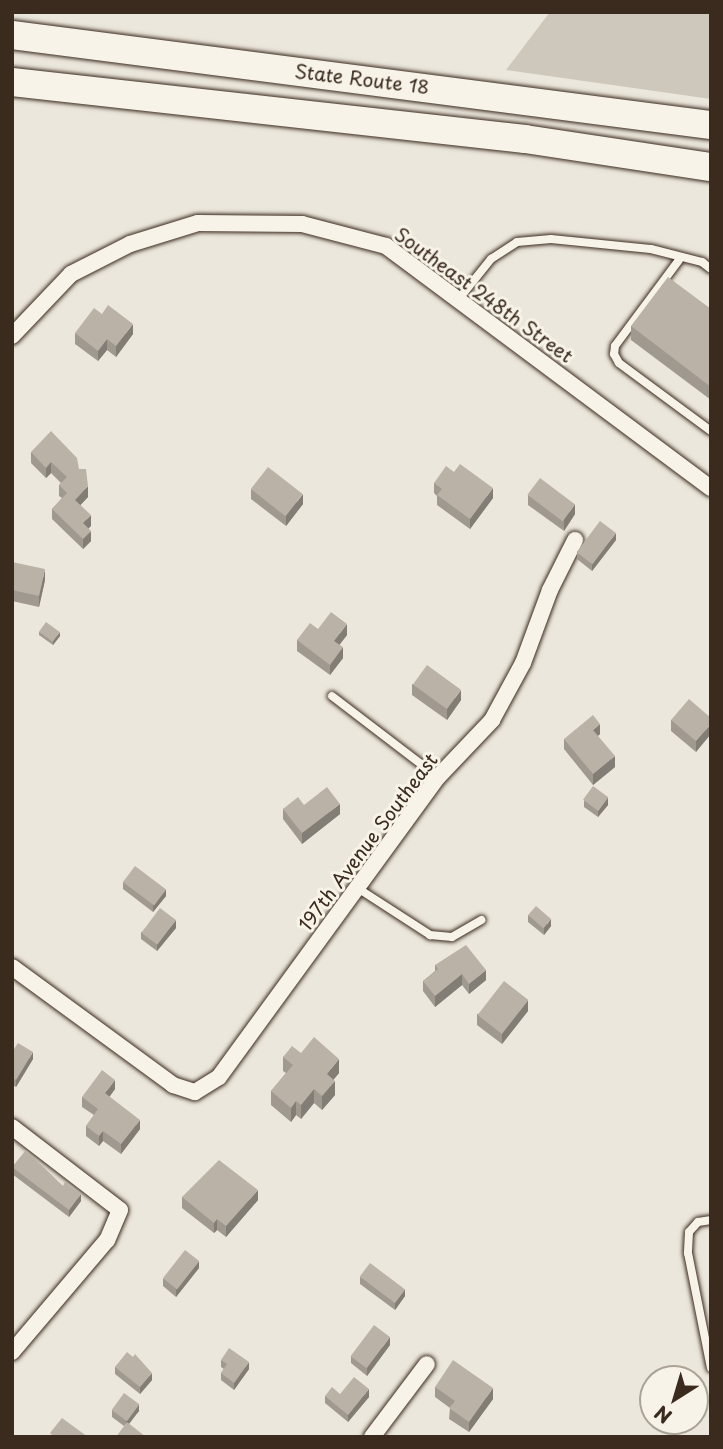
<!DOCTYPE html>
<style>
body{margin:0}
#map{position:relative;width:723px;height:1449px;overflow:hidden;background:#ece7dc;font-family:"Playpen Sans",sans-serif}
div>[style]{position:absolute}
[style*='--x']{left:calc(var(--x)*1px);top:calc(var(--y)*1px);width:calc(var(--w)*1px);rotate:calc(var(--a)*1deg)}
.green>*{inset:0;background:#cec8bc}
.roads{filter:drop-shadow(0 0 2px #3b2a1e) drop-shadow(0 0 2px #3b2a1e)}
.service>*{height:8px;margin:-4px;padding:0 4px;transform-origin:4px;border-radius:4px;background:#f7f3e8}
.minor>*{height:16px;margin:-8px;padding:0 8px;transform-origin:8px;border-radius:8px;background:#f7f3e8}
.motorway>*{height:28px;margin:-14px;padding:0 14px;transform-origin:14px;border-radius:14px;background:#f7f3e8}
.wall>*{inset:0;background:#a09990}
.shaded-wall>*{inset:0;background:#827d75}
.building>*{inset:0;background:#bab2a7;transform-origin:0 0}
span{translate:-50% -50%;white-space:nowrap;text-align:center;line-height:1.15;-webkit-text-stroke:6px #f7f3e8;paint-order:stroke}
.street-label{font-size:19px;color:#3b2a1e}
.frame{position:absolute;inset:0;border:14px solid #3b2a1e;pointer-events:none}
.north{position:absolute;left:639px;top:1365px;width:70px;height:70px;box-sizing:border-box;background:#f7f3e8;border:2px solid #aca397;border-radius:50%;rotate:217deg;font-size:19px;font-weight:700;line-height:28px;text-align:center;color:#3b2a1e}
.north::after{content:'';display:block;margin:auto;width:24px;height:32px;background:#3b2a1e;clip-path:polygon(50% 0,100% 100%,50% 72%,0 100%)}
</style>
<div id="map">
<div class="green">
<i style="clip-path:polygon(550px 12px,711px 12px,711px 99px,506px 70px)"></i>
</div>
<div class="roads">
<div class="service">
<i style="--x:679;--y:260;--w:107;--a:126.7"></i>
<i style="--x:615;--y:346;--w:8;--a:97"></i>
<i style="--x:614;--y:354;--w:10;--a:61"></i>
<i style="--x:619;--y:363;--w:114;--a:36.5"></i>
<i style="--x:458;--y:300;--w:53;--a:-51.2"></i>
<i style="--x:491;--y:259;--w:31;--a:-33"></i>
<i style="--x:517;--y:242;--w:34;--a:-5"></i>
<i style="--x:551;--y:239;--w:100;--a:5.7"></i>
<i style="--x:651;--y:249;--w:53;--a:14.3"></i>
<i style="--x:702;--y:262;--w:11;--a:38"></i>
<i style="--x:332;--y:696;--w:133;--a:37.4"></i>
<i style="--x:359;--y:889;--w:85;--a:32.9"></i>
<i style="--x:430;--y:935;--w:22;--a:5"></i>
<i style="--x:452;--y:937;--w:34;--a:-30"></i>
<i style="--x:711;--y:1220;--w:13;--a:171"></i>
<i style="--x:698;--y:1222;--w:13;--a:132"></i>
<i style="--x:689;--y:1232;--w:21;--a:93"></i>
<i style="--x:688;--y:1253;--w:117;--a:78.7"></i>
</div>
<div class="minor">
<i style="--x:12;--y:336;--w:86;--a:-46.4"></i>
<i style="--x:71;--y:274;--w:66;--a:-27"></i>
<i style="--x:130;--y:244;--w:71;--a:-17.2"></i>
<i style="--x:198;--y:223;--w:104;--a:0.6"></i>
<i style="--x:302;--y:224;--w:87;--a:14.7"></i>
<i style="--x:386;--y:246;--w:405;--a:36.7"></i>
<i style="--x:12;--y:967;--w:200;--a:36.2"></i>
<i style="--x:173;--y:1085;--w:23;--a:18"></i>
<i style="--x:195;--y:1092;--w:28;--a:-32"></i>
<i style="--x:219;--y:1077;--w:371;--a:-53.9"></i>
<i style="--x:438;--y:777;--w:79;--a:-46.5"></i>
<i style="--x:492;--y:720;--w:65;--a:-61.5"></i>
<i style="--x:523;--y:663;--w:78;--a:-69.7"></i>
<i style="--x:550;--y:590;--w:56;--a:-63.4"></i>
<i style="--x:12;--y:1127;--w:136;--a:37.5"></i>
<i style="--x:120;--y:1210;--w:33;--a:113"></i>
<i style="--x:107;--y:1240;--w:147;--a:130.3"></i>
<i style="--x:372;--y:1437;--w:91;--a:-53"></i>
</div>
<div class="motorway">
<i style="--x:12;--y:35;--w:705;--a:7.34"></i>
<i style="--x:12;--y:82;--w:516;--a:6.34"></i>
<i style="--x:525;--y:139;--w:188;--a:8.6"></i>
</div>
</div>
<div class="wall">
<i style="clip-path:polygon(711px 309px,711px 400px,631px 340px,631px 326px)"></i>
<i style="clip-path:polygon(75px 333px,133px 334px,116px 357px,107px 350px,98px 361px,75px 344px)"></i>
<i style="clip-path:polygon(31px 452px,79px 469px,88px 497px,80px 505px,91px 526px,88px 528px,91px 541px,83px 549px,52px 519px,52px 509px,62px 498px,59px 496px,59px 485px,61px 483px,51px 473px,46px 478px,31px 463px)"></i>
<i style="clip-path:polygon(434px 483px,493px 498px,470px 529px,437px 505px,437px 496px,434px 493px)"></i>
<i style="clip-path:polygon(251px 489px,303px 504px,286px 526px,251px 499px)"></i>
<i style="clip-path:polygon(528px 495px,575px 514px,564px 531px,528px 505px)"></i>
<i style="clip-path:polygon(616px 540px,592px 571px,577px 559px,577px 552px)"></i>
<i style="clip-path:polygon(12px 562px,45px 580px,39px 607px,12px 601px)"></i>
<i style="clip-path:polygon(318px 629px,347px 635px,339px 645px,343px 658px,330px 675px,297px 651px,297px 640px)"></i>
<i style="clip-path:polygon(39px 632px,60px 636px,53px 645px,39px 635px)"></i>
<i style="clip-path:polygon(412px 684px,461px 700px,447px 720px,412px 695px)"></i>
<i style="clip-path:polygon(711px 718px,696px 752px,671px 731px,671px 720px)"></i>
<i style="clip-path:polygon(600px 734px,598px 736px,615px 767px,593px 785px,564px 749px,564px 739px)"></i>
<i style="clip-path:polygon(584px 800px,608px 805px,598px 817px,584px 807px)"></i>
<i style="clip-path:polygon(304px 805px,340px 814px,302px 844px,283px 819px,283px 809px)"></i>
<i style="clip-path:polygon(123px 882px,166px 896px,153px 912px,123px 889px)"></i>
<i style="clip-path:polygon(528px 915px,551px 926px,544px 935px,528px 922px)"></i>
<i style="clip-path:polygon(176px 928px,157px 951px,141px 939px,141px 932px)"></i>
<i style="clip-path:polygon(435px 965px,486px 980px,469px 994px,462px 985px,435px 1007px,423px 991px,423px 981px,435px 971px)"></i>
<i style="clip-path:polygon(528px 1011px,502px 1044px,477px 1025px,477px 1014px)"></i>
<i style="clip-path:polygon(12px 1052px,33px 1059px,16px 1087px,12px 1085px)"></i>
<i style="clip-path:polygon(301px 1053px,339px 1073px,333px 1079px,335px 1095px,322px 1110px,314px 1103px,301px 1119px,296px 1115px,291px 1122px,271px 1105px,271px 1091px,286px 1073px,283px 1071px,283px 1057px)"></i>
<i style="clip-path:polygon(115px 1089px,109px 1097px,140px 1129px,121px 1154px,103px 1141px,99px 1146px,86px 1136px,86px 1126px,94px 1115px,82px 1107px,82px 1097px)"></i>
<i style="clip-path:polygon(12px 1167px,63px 1186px,81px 1201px,69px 1217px,12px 1174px)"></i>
<i style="clip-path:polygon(182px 1197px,258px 1200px,226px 1237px,217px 1230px,214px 1233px,182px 1208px)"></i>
<i style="clip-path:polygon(199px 1268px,176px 1297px,163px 1286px,163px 1279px)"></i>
<i style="clip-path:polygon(360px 1277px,405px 1296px,395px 1310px,360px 1284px)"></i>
<i style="clip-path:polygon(390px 1345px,367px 1376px,351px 1363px,351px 1356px)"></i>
<i style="clip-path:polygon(133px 1357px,152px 1380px,140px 1394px,115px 1374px,115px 1367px)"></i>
<i style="clip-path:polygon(221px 1360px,249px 1369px,234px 1390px,221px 1380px,221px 1373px,224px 1369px,221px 1367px)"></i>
<i style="clip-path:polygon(435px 1387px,493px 1399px,469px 1432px,449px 1419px,450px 1408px,435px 1397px)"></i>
<i style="clip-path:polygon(340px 1394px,369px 1397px,348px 1422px,325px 1403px,325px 1396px)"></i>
<i style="clip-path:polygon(112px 1410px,139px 1411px,124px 1426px,112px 1417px)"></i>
</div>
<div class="shaded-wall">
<i style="clip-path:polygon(133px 324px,133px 334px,116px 357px,116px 346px)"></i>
<i style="clip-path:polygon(107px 339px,107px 350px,98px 361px,98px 351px)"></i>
<i style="clip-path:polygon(51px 462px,51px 473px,46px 478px,46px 468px)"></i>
<i style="clip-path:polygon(88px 486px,88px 497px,75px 511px,75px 500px)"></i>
<i style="clip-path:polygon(493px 488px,493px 498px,470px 529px,470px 519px)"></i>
<i style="clip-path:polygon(303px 494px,303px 504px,286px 526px,286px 516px)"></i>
<i style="clip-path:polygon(575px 504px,575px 514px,564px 531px,564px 520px)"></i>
<i style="clip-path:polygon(91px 515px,91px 526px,83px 534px,83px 523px)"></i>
<i style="clip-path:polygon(91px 531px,91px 541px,83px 549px,83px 539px)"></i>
<i style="clip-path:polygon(616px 533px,616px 540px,592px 571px,592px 564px)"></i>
<i style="clip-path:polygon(45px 569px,45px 580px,39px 607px,39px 596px)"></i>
<i style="clip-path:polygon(347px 624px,347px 635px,334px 652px,334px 641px)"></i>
<i style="clip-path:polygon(60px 632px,60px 636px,53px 645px,53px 641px)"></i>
<i style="clip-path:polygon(343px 647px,343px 658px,330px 675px,330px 665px)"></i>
<i style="clip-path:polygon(461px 690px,461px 700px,447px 720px,447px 709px)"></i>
<i style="clip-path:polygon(600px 724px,600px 734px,593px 740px,593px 730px)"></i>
<i style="clip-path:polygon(711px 724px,711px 734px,696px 752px,696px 741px)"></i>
<i style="clip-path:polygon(615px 756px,615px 767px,593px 785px,593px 774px)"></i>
<i style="clip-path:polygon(608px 797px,608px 805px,598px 817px,598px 810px)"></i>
<i style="clip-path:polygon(340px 804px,340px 814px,302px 844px,302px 833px)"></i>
<i style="clip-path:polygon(166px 889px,166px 896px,153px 912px,153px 905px)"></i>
<i style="clip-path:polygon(551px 919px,551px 926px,544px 935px,544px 928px)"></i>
<i style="clip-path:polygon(176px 920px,176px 928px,157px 951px,157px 944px)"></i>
<i style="clip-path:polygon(486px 970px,486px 980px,469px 994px,469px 984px)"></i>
<i style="clip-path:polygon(462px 974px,462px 985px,435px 1007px,435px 996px)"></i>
<i style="clip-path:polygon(528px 1000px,528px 1011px,502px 1044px,502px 1033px)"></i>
<i style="clip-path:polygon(33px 1052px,33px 1059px,16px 1087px,16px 1080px)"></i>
<i style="clip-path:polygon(339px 1059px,339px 1073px,327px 1088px,327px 1074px)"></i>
<i style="clip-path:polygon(115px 1080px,115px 1089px,105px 1103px,105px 1093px)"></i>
<i style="clip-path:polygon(335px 1081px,335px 1095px,322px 1110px,322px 1096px)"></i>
<i style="clip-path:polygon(314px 1089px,314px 1103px,301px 1119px,301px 1105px)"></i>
<i style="clip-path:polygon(296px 1101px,296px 1115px,291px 1122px,291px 1108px)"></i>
<i style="clip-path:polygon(140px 1120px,140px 1129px,121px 1154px,121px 1144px)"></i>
<i style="clip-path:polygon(103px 1131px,103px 1141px,99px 1146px,99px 1136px)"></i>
<i style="clip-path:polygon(258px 1190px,258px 1200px,226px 1237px,226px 1226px)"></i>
<i style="clip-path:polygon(81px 1194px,81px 1201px,69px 1217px,69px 1210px)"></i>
<i style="clip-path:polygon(217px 1219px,217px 1230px,214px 1233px,214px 1223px)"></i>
<i style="clip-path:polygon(199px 1261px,199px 1268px,176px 1297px,176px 1290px)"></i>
<i style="clip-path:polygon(405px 1289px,405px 1296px,395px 1310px,395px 1303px)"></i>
<i style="clip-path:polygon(390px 1337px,390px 1345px,367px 1376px,367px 1368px)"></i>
<i style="clip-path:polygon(249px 1362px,249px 1369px,234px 1390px,234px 1383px)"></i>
<i style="clip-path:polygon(152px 1373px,152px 1380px,140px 1394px,140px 1387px)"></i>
<i style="clip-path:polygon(493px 1388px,493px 1399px,469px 1432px,469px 1422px)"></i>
<i style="clip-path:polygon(369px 1389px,369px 1397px,348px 1422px,348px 1415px)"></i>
<i style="clip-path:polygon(139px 1404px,139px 1411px,126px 1428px,126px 1421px)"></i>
</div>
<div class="building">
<i style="clip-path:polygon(668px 277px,711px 309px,711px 387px,631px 326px)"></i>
<i style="clip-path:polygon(108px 305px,133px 324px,116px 346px,107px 339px,98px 351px,75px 333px,94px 308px,102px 314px)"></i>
<i style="clip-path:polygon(51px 431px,77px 458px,79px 469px,86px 469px,88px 486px,75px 500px,91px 515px,83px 523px,91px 531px,83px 539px,52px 509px,67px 493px,59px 485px,67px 477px,51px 462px,46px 468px,31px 452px)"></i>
<i style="clip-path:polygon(460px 464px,493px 488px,470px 519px,437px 495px,442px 489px,434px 483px,446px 466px,454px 472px)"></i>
<i style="left:268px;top:467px;width:44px;height:28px;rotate:38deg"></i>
<i style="left:540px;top:478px;width:44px;height:21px;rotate:37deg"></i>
<i style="left:600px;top:521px;width:20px;height:39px;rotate:37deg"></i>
<i style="clip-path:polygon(12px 562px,45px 569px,39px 596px,12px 590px)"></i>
<i style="clip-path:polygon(331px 612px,347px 624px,334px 641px,343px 647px,330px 665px,297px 640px,310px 623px,318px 629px)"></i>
<i style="left:46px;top:622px;width:17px;height:12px;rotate:36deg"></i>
<i style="left:427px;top:665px;width:42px;height:24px;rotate:36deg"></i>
<i style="clip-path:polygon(689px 699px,711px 718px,711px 724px,696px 741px,671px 720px)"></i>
<i style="clip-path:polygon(593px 715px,600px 724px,593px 730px,615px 756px,593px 774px,564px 739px)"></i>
<i style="left:593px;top:786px;width:19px;height:17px;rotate:36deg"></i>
<i style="clip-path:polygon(327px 787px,340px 804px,302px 833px,283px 809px,298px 797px,304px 805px)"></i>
<i style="left:135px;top:866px;width:39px;height:20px;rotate:37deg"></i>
<i style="left:536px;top:906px;width:20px;height:12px;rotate:41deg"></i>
<i style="left:160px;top:908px;width:20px;height:31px;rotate:37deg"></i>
<i style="clip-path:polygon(466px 945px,486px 970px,469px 984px,462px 974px,435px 996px,423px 981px,438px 969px,435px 965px)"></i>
<i style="left:504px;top:981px;width:31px;height:43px;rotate:38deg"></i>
<i style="clip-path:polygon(314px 1037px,339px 1059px,327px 1074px,335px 1081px,322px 1096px,314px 1089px,301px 1105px,296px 1101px,291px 1108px,271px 1091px,293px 1065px,283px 1057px,292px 1046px,301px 1053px)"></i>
<i style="clip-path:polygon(18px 1043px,33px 1052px,16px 1080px,12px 1078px,12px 1052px)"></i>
<i style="clip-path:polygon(102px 1070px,115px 1080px,105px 1093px,140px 1120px,121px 1144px,103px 1131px,99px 1136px,86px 1126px,98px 1109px,82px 1097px)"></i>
<i style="clip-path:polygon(26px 1150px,63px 1186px,65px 1182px,81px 1194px,69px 1210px,12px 1167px)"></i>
<i style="clip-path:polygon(219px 1160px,258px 1190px,226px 1226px,217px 1219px,214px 1223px,182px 1197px)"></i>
<i style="left:185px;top:1250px;width:18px;height:36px;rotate:38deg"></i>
<i style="left:370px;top:1263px;width:44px;height:17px;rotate:37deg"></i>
<i style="left:374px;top:1325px;width:20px;height:39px;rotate:37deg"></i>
<i style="clip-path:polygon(229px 1348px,249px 1362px,234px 1383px,221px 1373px,227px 1364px,221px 1360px)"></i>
<i style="clip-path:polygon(127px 1352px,133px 1357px,135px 1354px,152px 1373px,140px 1387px,115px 1367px)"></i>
<i style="clip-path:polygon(453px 1360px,493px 1388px,469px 1422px,449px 1408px,455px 1401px,435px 1387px)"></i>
<i style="clip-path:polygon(354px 1377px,369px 1389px,348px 1415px,325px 1396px,332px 1387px,340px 1394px)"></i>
<i style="left:124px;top:1393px;width:19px;height:21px;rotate:36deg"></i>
<i style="clip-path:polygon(62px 1418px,88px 1437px,54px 1437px,50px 1433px)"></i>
<i style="clip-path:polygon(127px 1422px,146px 1437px,116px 1437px)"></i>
</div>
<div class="street-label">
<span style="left:362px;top:79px;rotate:7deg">State Route 18</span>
<span style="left:484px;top:295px;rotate:36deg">Southeast 248th Street</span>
<span style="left:368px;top:842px;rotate:-53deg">197th Avenue Southeast</span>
</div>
<div class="frame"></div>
<div class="north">N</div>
</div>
